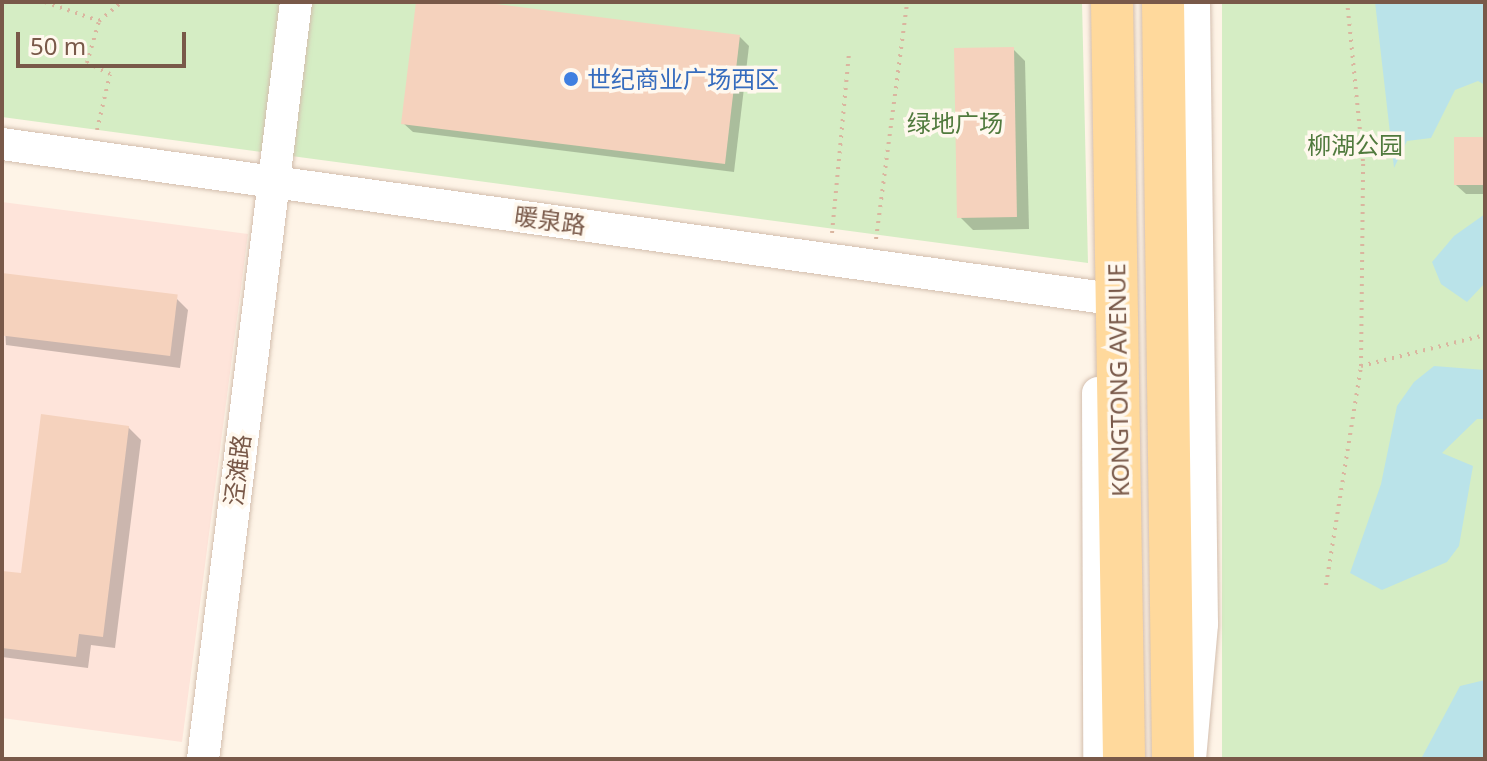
<!DOCTYPE html>
<meta charset="utf-8">
<style>
body{margin:0}
#map{position:relative;width:1487px;height:761px;overflow:hidden;background:#fef4e7;font-family:"Noto Sans","Noto Sans SC",sans-serif}
div>[style]{position:absolute}
[style*='--x']{left:calc(var(--x)*1px);top:calc(var(--y)*1px);width:calc(var(--w)*1px);rotate:calc(var(--a)*1deg)}
.commercial>*{inset:0;background:#fee4da}
.green>*{inset:0;background:#d5edc4;transform-origin:0 0}
.water>*{inset:0;background:#bae3e9}
.shadow>*{inset:0;background:#0003}
.building>*{inset:0;background:#f5d2bd;transform-origin:0 0}
.path>*{height:4px;margin-top:-2px;transform-origin:0;background:repeating-linear-gradient(90deg,#dab59f 0 2px,transparent 0 8px)}
.roads{filter:drop-shadow(0 0 2px #d3beae) drop-shadow(0 0 2px #d3beae)}
.minor>*{height:32px;margin:-16px;padding:0 16px;transform-origin:16px;border-radius:16px;background:#fff}
.major>*{height:42px;margin:-21px;padding:0 21px;transform-origin:21px;border-radius:21px;background:#ffd99c}
.dots>*{width:22px;height:22px;translate:-50% -50%;box-sizing:border-box;border:4px solid #fff8ee;border-radius:50%}
span{translate:-50% -50%;white-space:nowrap;text-align:center;line-height:1.15;-webkit-text-stroke:7px #fff8ee;paint-order:stroke}
.shop-label{font-size:24px;color:#366cbe}
.left{translate:0 -50%;text-align:left}
.park-label{font-size:24px;color:#507a3d}
.street-label{font-size:24px;color:#795949}
.frame{position:absolute;inset:0;border:4px solid #795949;pointer-events:none}
.scale{position:absolute;left:16px;top:32px;width:170px;height:36px;box-sizing:border-box;border:4px solid #795949;border-top:0;padding-left:10px;font-size:24px;line-height:28px;white-space:nowrap;color:#795949;-webkit-text-stroke:6px #fff8ee;paint-order:stroke}
</style>
<div id="map">
<div class="commercial">
<i style="clip-path:polygon(2px 202px,248px 234px,182px 742px,2px 718px)"></i>
</div>
<div class="green">
<i style="clip-path:polygon(2px 2px,1082px 2px,1088px 263px,2px 117px)"></i>
<i style="left:1222px;top:2px;width:263px;height:757px"></i>
</div>
<div class="water">
<i style="clip-path:polygon(1375px 2px,1485px 2px,1485px 85px,1478px 81px,1455px 90px,1431px 138px,1407px 141px,1394px 168px)"></i>
<i style="clip-path:polygon(1485px 214px,1485px 283px,1467px 302px,1441px 284px,1432px 262px,1454px 236px)"></i>
<i style="clip-path:polygon(1434px 366px,1485px 370px,1485px 419px,1477px 419px,1442px 453px,1473px 466px,1459px 546px,1447px 562px,1382px 590px,1350px 573px,1381px 484px,1397px 406px,1414px 382px)"></i>
<i style="clip-path:polygon(1485px 680px,1485px 759px,1421px 759px,1460px 686px)"></i>
</div>
<div class="shadow">
<i style="clip-path:polygon(418px 2px,463px 2px,740px 37px,749px 46px,734px 172px,413px 132px,403px 123px)"></i>
<i style="clip-path:polygon(1013px 49px,1025px 61px,1029px 229px,973px 230px,961px 218px)"></i>
<i style="clip-path:polygon(1485px 139px,1485px 194px,1466px 194px,1456px 185px)"></i>
<i style="clip-path:polygon(2px 275px,176px 298px,188px 310px,180px 368px,6px 345px)"></i>
<i style="clip-path:polygon(128px 427px,141px 440px,115px 648px,91px 645px,88px 668px,2px 657px,2px 573px,23px 575px)"></i>
</div>
<div class="building">
<i style="clip-path:polygon(416px 2px,480px 2px,740px 35px,725px 164px,401px 124px)"></i>
<i style="left:1014px;top:47px;width:170px;height:60px;rotate:89deg"></i>
<i style="left:1454px;top:137px;width:31px;height:48px"></i>
<i style="left:2px;top:273px;width:177px;height:62px;rotate:7deg"></i>
<i style="clip-path:polygon(41px 414px,129px 426px,103px 637px,79px 634px,76px 657px,2px 648px,2px 571px,21px 573px)"></i>
</div>
<div class="path">
<i style="--x:45;--y:2;--w:57;--a:19.4"></i>
<i style="--x:99;--y:21;--w:30;--a:-40"></i>
<i style="--x:97;--y:130;--w:57;--a:-76.9"></i>
<i style="--x:110;--y:74;--w:25;--a:-154"></i>
<i style="--x:87;--y:63;--w:44;--a:-74.1"></i>
<i style="--x:832;--y:233;--w:182;--a:-84.6"></i>
<i style="--x:876;--y:239;--w:239;--a:-82.5"></i>
<i style="--x:1361;--y:366;--w:128;--a:-14"></i>
<i style="--x:1326;--y:585;--w:222;--a:-80.9"></i>
<i style="--x:1361;--y:366;--w:205;--a:-89.4"></i>
<i style="--x:1363;--y:161;--w:160;--a:-95.7"></i>
</div>
<div class="roads">
<div class="minor">
<i style="--x:2;--y:144;--w:1106;--a:7.95"></i>
<i style="--x:1098;--y:393;--w:366;--a:89.8"></i>
<i style="--x:203;--y:759;--w:763;--a:-83"></i>
<i style="--x:1190;--y:759;--w:136;--a:-84.9"></i>
<i style="--x:1202;--y:624;--w:622;--a:-90.74"></i>
</div>
<div class="major">
<i style="--x:1112;--y:2;--w:757;--a:89.09"></i>
<i style="--x:1163;--y:2;--w:757;--a:89.24"></i>
</div>
</div>
<div class="dots">
<i style="left:571px;top:79px;background:#3f7fe0"></i>
</div>
<div class="shop-label">
<span class="left" style="left:587px;top:79px">世纪商业广场西区</span>
</div>
<div class="park-label">
<span style="left:955px;top:123px">绿地广场</span>
<span style="left:1355px;top:145px">柳湖公园</span>
</div>
<div class="street-label">
<span style="left:550px;top:220px;rotate:8deg">暖泉路</span>
<span style="left:1118px;top:380px;rotate:-91deg">KONGTONG AVENUE</span>
<span style="left:237px;top:470px;rotate:-83deg">泾滩路</span>
</div>
<div class="frame"></div>
<div class="scale">50 m</div>
</div>
